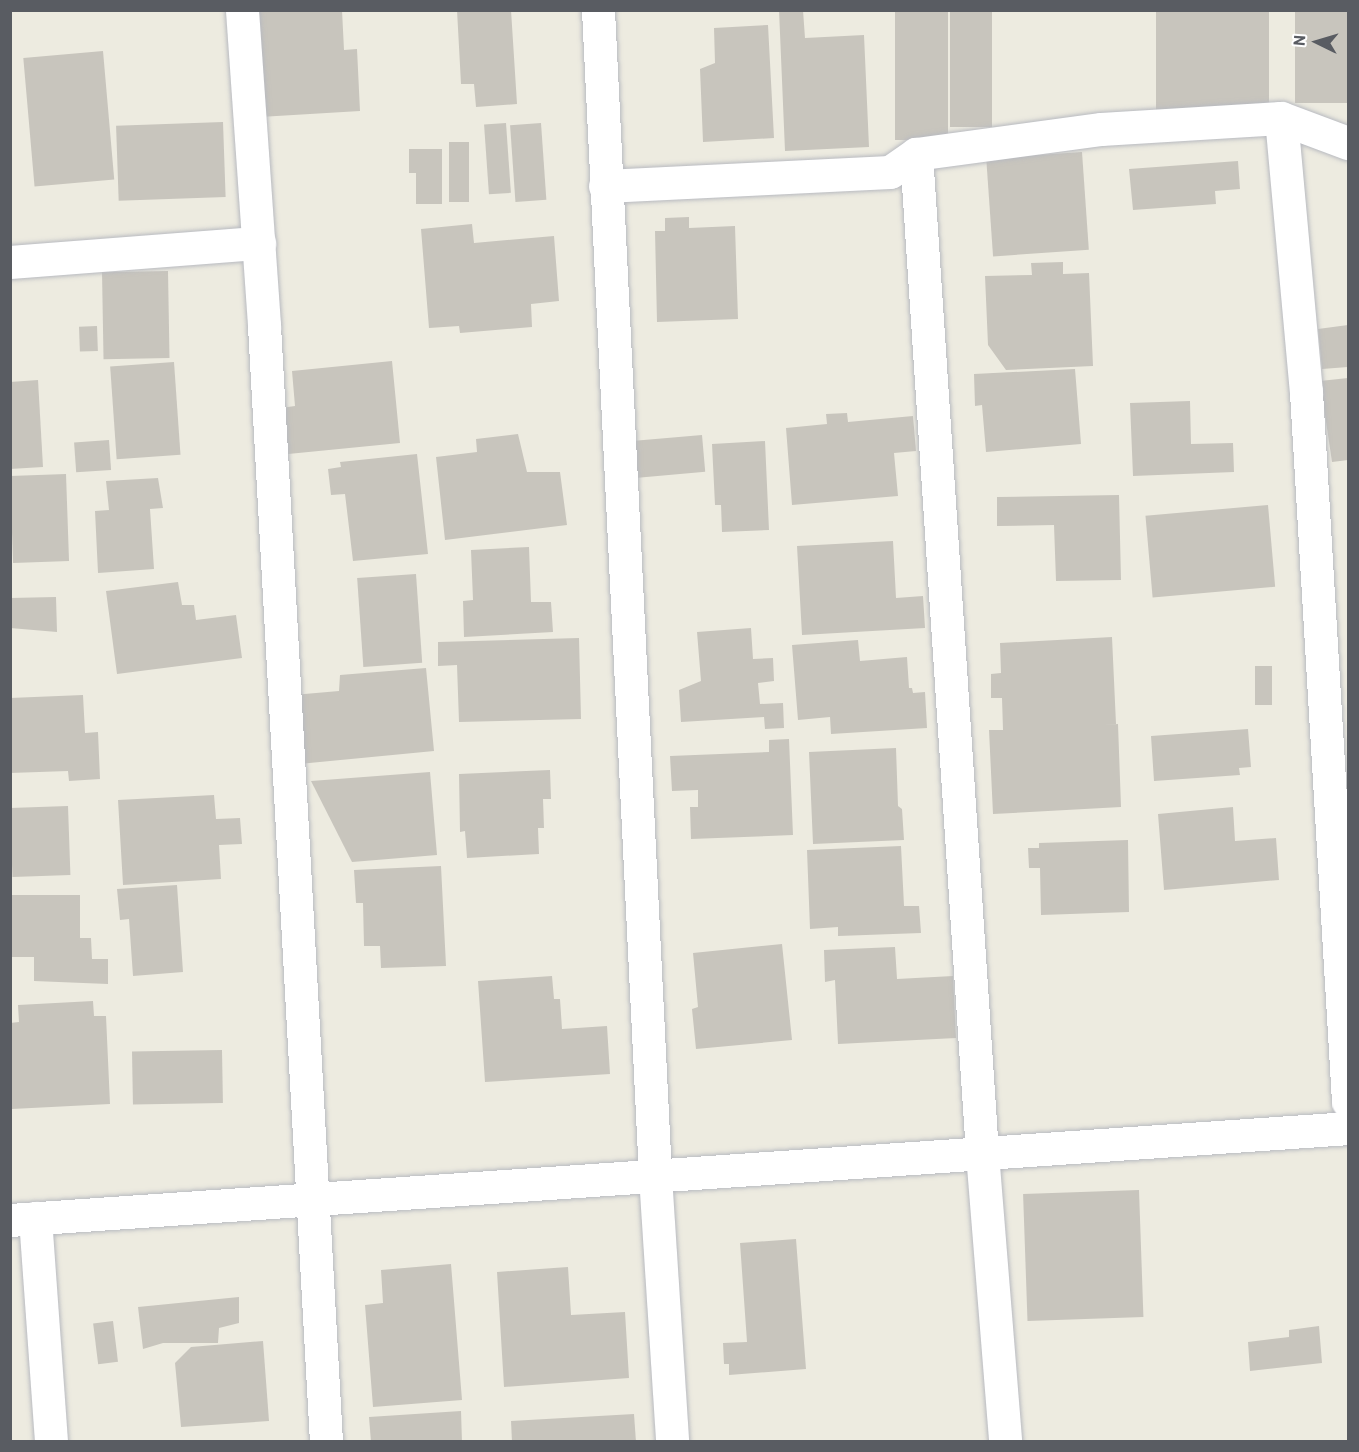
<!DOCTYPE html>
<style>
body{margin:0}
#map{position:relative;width:1359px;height:1452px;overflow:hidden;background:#edebe0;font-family:Barlow,sans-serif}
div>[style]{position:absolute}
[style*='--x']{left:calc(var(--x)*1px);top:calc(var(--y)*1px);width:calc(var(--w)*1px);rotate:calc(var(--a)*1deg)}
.building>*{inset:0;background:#c8c5bd;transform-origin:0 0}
.roads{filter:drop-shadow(0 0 2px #b8bac0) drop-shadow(0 0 2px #b8bac0)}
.street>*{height:33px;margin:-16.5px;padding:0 16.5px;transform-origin:16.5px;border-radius:16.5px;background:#fff}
.secondary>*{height:33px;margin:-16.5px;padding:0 16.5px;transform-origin:16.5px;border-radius:16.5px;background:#fff}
span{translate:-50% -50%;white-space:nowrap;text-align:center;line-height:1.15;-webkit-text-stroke:4.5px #fff;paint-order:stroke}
.frame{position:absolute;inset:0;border:12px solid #595c62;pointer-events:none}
.north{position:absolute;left:1287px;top:12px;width:60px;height:60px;-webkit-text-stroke:4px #fff;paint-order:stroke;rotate:275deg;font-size:16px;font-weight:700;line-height:24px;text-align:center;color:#595c62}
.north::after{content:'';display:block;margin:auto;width:21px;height:27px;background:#595c62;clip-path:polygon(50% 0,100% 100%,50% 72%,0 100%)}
</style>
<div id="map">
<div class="building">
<i style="clip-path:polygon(253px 10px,342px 10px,344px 50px,357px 49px,360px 111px,260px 117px)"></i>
<i style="clip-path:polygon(457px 10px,511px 10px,517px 104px,476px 107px,474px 84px,461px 84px)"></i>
<i style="clip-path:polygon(779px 10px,803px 10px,805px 38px,864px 35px,869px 147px,785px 151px)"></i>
<i style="left:895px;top:10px;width:53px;height:130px"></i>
<i style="left:950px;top:10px;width:42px;height:117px"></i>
<i style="left:1156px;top:10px;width:113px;height:113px"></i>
<i style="left:1295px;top:10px;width:53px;height:93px"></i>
<i style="clip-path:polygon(768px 25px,774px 138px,703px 142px,700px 69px,715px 63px,714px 28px)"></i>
<i style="left:103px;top:51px;width:129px;height:80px;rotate:85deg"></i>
<i style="left:223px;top:122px;width:75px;height:107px;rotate:88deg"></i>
<i style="left:506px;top:123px;width:70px;height:22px;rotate:86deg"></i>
<i style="left:541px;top:123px;width:77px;height:31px;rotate:86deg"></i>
<i style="left:449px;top:142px;width:20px;height:60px"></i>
<i style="clip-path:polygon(409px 149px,442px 149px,442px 204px,416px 204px,416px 173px,409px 173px)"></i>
<i style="left:1082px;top:152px;width:98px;height:96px;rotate:86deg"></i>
<i style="clip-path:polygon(1238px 161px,1240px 189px,1215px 191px,1216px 204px,1133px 210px,1129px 169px)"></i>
<i style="clip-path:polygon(689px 217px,689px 228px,735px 226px,738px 319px,657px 322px,655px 231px,665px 231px,665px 218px)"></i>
<i style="clip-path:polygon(472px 224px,474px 243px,554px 236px,559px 301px,531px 304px,532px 327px,460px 333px,459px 326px,429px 328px,421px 229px)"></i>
<i style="clip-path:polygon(1063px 262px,1063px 274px,1089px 273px,1093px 366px,1006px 370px,988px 345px,985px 276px,1032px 275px,1031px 263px)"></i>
<i style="left:168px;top:271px;width:87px;height:66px;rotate:89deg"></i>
<i style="clip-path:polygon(1348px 325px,1348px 367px,1322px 369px,1318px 329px)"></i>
<i style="left:97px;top:326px;width:25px;height:18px;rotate:88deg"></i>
<i style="clip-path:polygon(392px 361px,400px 443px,278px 455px,274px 409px,295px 406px,292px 371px)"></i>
<i style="left:174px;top:362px;width:93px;height:64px;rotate:86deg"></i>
<i style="clip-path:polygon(1075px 369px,1081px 444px,986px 452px,982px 405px,975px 406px,974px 374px)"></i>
<i style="clip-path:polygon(1348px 378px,1348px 460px,1332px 462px,1320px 381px)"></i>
<i style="clip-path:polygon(38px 380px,43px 467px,10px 469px,10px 382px)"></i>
<i style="clip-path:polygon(1190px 401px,1191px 444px,1233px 443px,1234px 472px,1133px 476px,1130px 403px)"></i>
<i style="clip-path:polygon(847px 413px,848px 422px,913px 416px,916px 451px,894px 453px,898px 496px,792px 505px,786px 428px,827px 424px,826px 414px)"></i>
<i style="clip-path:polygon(518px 434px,527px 472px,560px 472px,567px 525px,445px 540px,436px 457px,477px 452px,476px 439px)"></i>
<i style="left:702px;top:435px;width:37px;height:76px;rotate:85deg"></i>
<i style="left:109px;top:440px;width:30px;height:35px;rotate:86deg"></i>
<i style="clip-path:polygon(765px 441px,769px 530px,722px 532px,721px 505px,715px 505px,712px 444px)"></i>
<i style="clip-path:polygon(417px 454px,428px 554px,353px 561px,345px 494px,331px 495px,328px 469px,341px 467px,340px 462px)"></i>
<i style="left:66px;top:474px;width:87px;height:56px;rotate:88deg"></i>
<i style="clip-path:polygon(158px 478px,163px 508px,150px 509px,154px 569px,98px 573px,95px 511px,109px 510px,106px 481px)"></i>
<i style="clip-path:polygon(1119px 495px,1121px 580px,1056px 581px,1054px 525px,997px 526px,997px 497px)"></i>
<i style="left:1268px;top:505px;width:82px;height:123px;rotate:85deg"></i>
<i style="clip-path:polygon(893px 541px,896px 598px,923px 596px,925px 628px,802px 635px,797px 546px)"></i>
<i style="clip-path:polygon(529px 547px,531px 602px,551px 602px,553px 632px,464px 637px,463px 601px,473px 600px,471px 550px)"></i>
<i style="left:416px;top:574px;width:89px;height:59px;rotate:86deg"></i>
<i style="clip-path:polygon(178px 582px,182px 605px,194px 605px,196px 620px,236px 615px,242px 658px,117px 674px,106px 591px)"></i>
<i style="clip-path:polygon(56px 597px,57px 632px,10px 628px,10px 598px)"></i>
<i style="clip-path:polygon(751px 628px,753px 659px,773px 658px,774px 681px,758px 683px,760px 704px,783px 703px,784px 728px,765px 729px,764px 717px,681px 722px,679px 690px,701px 681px,697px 632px)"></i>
<i style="clip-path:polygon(1112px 637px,1116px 724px,1103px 725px,1118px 724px,1121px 807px,993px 814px,989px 730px,1003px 730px,1002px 698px,991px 698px,991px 674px,1001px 673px,1000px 643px)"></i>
<i style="clip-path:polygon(579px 638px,581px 719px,459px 722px,457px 665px,438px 666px,438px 642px)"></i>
<i style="clip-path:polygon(858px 640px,860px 661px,907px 657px,909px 688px,912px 688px,913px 693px,925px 692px,927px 728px,831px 734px,830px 717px,798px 720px,792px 645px)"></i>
<i style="left:1255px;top:666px;width:17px;height:39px"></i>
<i style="clip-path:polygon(426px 668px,434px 751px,299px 764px,293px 695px,339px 691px,340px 675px)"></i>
<i style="clip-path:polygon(83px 695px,85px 733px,98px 732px,100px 779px,69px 781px,68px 771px,10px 773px,10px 698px)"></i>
<i style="clip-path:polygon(1248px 729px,1251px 767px,1239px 768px,1240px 775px,1154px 781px,1151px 736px)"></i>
<i style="clip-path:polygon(789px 739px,793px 835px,691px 839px,690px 807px,698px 807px,698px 790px,672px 791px,670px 756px,769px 752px,769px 740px)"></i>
<i style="clip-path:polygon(896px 748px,898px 806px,902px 809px,904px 840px,813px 844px,809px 752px)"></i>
<i style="clip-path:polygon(550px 770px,551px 799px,543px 799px,544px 828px,538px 828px,539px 854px,467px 858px,465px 831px,460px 832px,459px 774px)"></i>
<i style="clip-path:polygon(430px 772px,437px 855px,352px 862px,311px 781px)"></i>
<i style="clip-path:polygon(214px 795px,216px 819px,240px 818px,242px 844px,219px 845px,221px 879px,123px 885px,118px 800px)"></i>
<i style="left:68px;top:806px;width:69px;height:58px;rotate:88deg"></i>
<i style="clip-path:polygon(1233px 807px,1235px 841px,1276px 838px,1279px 880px,1164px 890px,1158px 814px)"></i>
<i style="clip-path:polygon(1128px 840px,1129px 912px,1041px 915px,1040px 868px,1029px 868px,1028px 848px,1039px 848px,1039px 843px)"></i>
<i style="clip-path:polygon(901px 846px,904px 906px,919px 906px,921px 933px,838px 936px,838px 927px,810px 929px,807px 850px)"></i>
<i style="clip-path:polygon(441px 866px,446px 966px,381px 968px,380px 946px,364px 946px,363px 903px,356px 903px,354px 870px)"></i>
<i style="clip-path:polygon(177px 885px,183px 972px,133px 976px,129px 919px,120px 920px,117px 889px)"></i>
<i style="clip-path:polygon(10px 895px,80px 895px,80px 938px,91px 938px,92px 959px,108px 959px,108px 984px,34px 981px,34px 957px,10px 957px)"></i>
<i style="clip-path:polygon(782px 944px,792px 1040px,696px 1049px,692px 1009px,698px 1007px,693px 953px)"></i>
<i style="clip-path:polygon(895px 947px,897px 979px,953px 976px,956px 1038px,838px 1044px,835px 980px,825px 982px,824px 950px)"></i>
<i style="clip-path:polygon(552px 976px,554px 999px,560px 999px,562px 1029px,607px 1026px,610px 1074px,485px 1082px,478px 981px)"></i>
<i style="clip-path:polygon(93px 1001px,94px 1016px,106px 1016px,110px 1104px,12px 1109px,10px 1023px,19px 1022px,18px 1005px)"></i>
<i style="left:222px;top:1050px;width:53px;height:90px;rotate:89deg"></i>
<i style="left:1139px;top:1190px;width:127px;height:116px;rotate:88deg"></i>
<i style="clip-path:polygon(796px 1239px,806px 1369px,729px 1375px,729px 1364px,724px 1364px,723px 1343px,747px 1342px,740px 1243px)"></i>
<i style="clip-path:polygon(451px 1264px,462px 1400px,373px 1407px,365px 1305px,383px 1303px,381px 1270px)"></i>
<i style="clip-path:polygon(568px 1267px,571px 1315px,625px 1312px,629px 1378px,504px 1387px,497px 1272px)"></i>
<i style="clip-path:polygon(239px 1297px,239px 1323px,219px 1328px,218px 1343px,163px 1343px,143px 1349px,138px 1307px)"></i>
<i style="left:113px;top:1321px;width:41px;height:20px;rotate:83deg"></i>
<i style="clip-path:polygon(1319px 1326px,1322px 1363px,1250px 1371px,1248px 1342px,1289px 1337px,1289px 1330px)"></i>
<i style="clip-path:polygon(263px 1341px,269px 1421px,181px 1427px,175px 1363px,191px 1347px)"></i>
<i style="clip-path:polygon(461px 1411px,462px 1442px,371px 1442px,369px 1417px)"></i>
<i style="clip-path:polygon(634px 1414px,636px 1442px,512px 1442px,511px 1421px)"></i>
</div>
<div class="roads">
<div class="street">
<i style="--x:242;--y:10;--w:317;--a:86"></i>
<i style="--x:264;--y:326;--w:1118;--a:86.82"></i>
<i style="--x:598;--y:10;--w:1167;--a:87.2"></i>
<i style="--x:655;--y:1176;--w:267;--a:86.3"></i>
<i style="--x:1281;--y:118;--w:275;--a:84.8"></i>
<i style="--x:1306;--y:392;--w:711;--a:86.61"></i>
<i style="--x:916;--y:154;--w:1001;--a:86.22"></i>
<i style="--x:982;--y:1153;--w:290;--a:85.4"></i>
<i style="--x:605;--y:186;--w:285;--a:-2.8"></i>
<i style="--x:890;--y:172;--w:32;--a:-35"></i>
<i style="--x:916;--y:154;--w:187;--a:-7.7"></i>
<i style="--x:1101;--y:129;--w:180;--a:-3.5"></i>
<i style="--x:1281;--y:118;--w:72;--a:20.5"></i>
<i style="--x:10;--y:262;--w:250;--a:-4.4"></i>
<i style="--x:35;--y:1218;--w:225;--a:85.9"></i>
</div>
<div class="secondary">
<i style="--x:10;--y:1220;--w:1341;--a:-3.93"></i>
</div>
</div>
<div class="frame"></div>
<div class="north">N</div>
</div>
